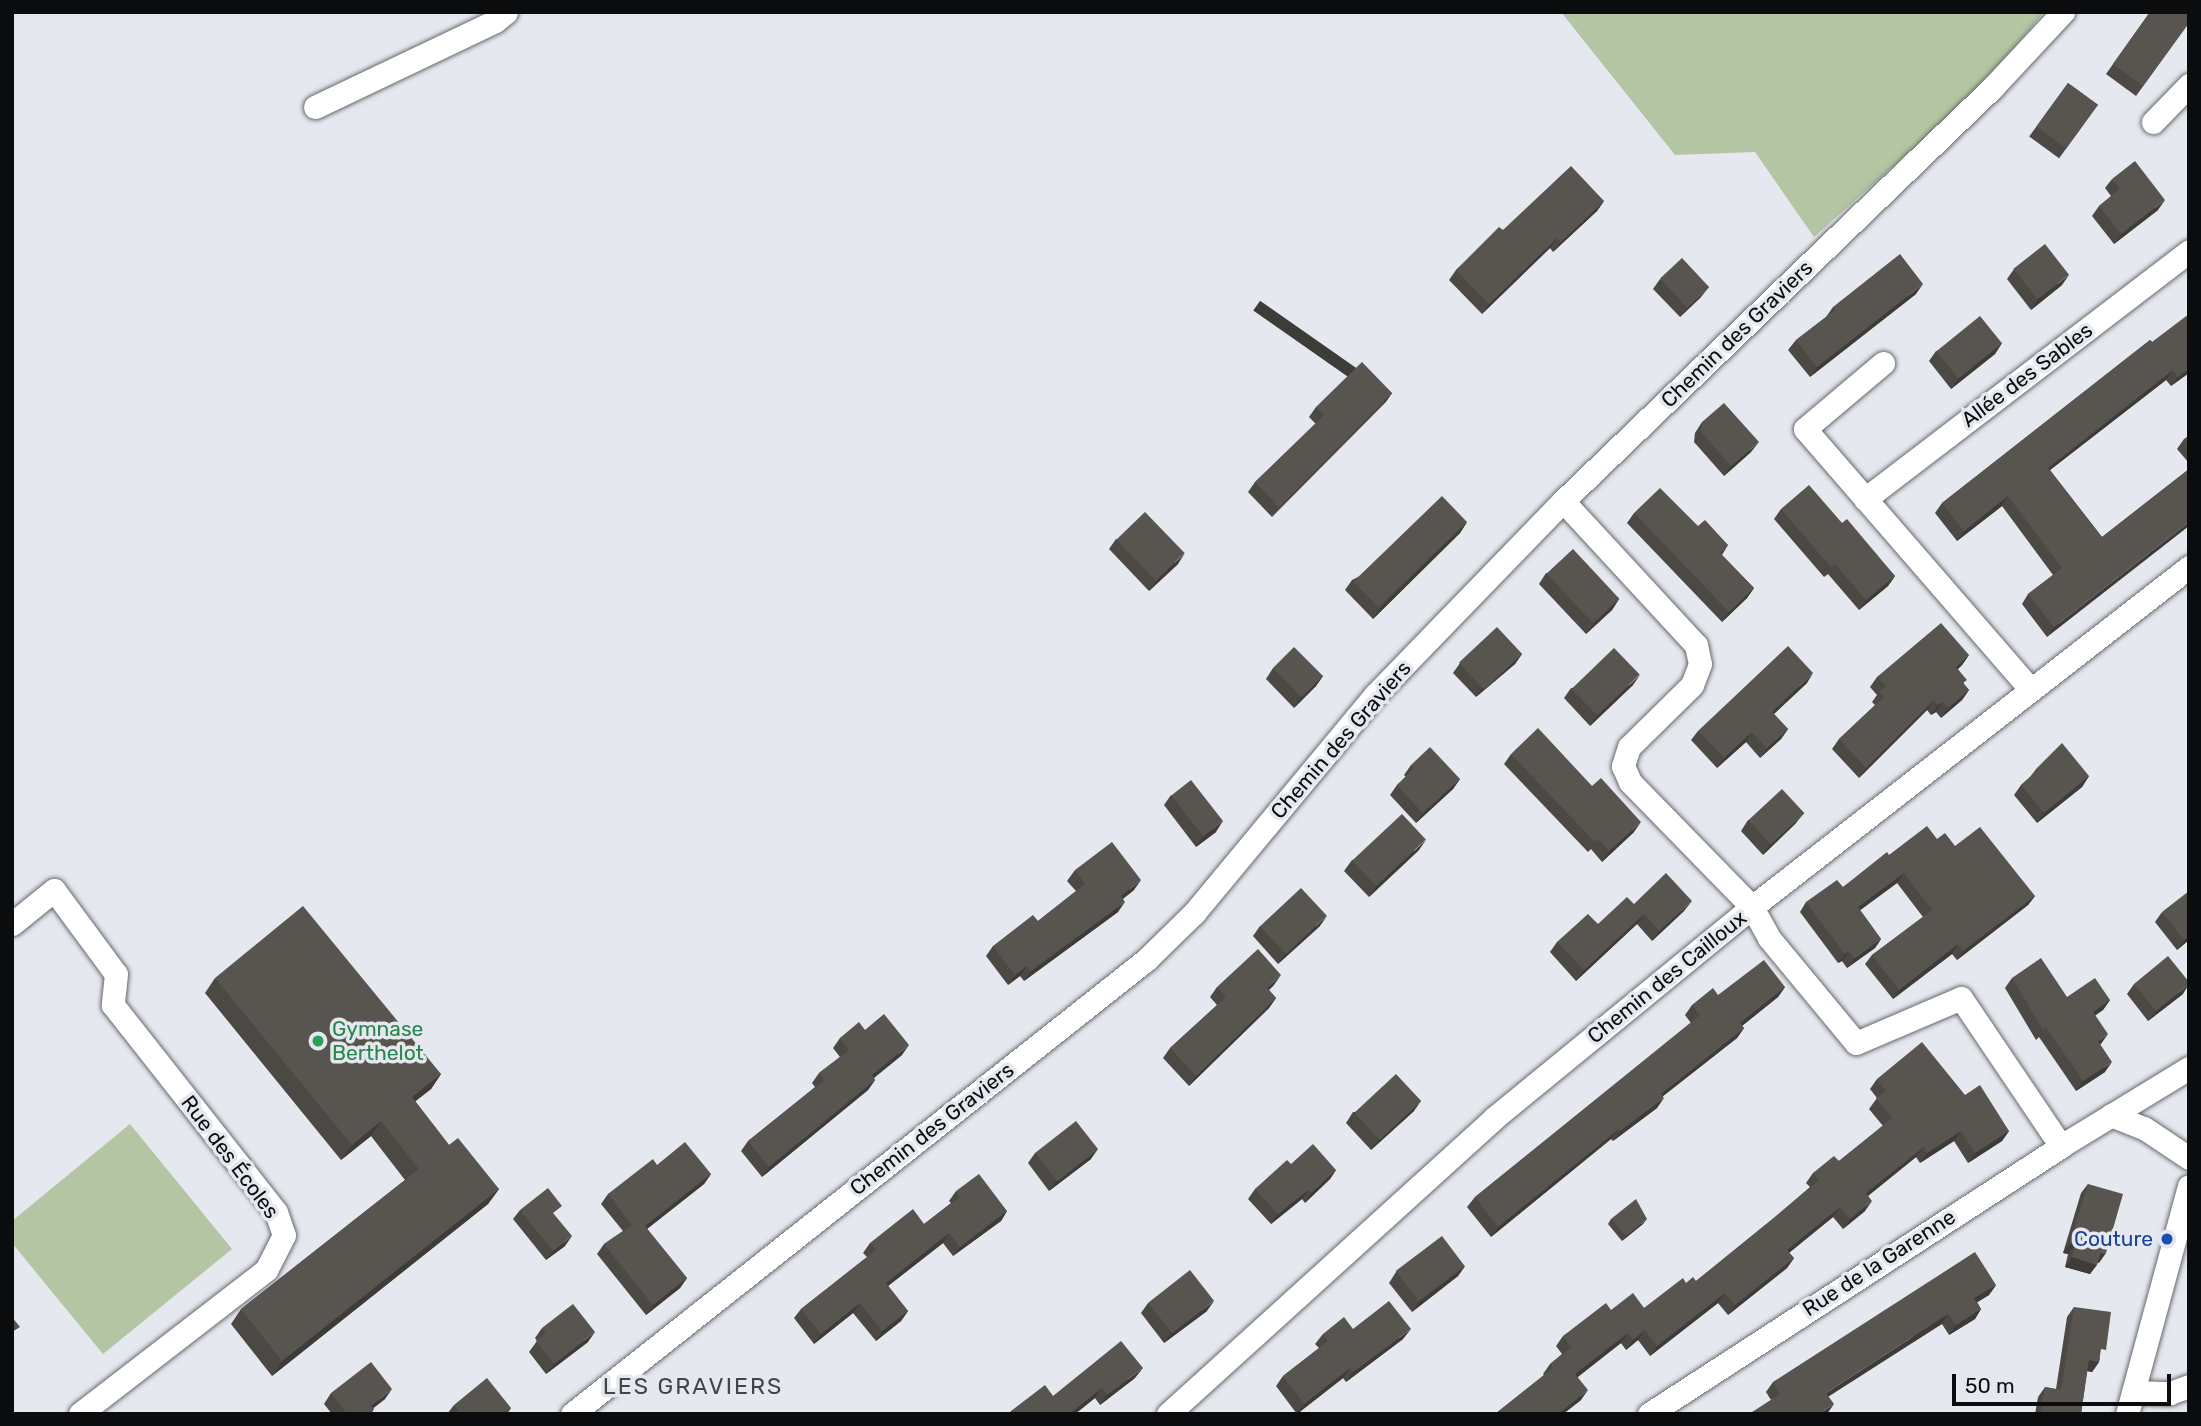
<!DOCTYPE html>
<meta charset="utf-8">
<style>
body{margin:0}
#map{position:relative;width:2201px;height:1426px;overflow:hidden;background:#e5e8ee;font-family:Rubik,sans-serif}
div>[style]{position:absolute}
[style*='--x']{left:calc(var(--x)*1px);top:calc(var(--y)*1px);width:calc(var(--w)*1px);rotate:calc(var(--a)*1deg)}
.green>*{inset:0;background:#b3c5a2}
.roads{filter:drop-shadow(0 0 2px #67696f) drop-shadow(0 0 2px #67696f)}
.street>*{height:23px;margin:-11.5px;padding:0 11.5px;transform-origin:11.5px;border-radius:11.5px;background:#fff}
.wall>*{inset:0;background:#4c4945;transform-origin:0 0}
.shaded-wall>*{inset:0;background:#3e3c38;transform-origin:0 0}
.building>*{inset:0;background:#585550;transform-origin:0 0}
.dots>*{width:19px;height:19px;translate:-50% -50%;box-sizing:border-box;border:4px solid #e5e8ee;border-radius:50%}
span{translate:-50% -50%;white-space:nowrap;text-align:center;line-height:1.15;-webkit-text-stroke:7px #e5e8ee;paint-order:stroke}
.street-label{font-size:21px;color:#0b0c0e}
.leisure-label{font-size:21px;color:#27864d}
.left{translate:0 -50%;text-align:left}
.transit-label{font-size:21px;color:#164399}
.right{translate:-100% -50%;text-align:right}
.neighbourhood-label{font-size:23px;color:#42454a;letter-spacing:2px}
.frame{position:absolute;inset:0;border:14px solid #0b0c0e;pointer-events:none}
.scale{position:absolute;left:1952px;top:1374px;width:219px;height:32px;box-sizing:border-box;border:4px solid #0b0c0e;border-top:0;padding-left:9px;font-size:21px;line-height:24px;white-space:nowrap;color:#0b0c0e;-webkit-text-stroke:5px #e5e8ee;paint-order:stroke}
</style>
<div id="map">
<div class="green">
<i style="clip-path:polygon(1561px 12px,2044px 12px,1983px 86px,1814px 237px,1755px 152px,1675px 155px)"></i>
<i style="clip-path:polygon(130px 1124px,232px 1249px,103px 1354px,12px 1243px,12px 1221px)"></i>
</div>
<div class="roads">
<div class="street">
<i style="--x:315;--y:107;--w:199;--a:-25.5"></i>
<i style="--x:495;--y:21;--w:14;--a:-39"></i>
<i style="--x:2153;--y:122;--w:52;--a:-45.8"></i>
<i style="--x:1883;--y:363;--w:102;--a:139.8"></i>
<i style="--x:1805;--y:429;--w:344;--a:49.1"></i>
<i style="--x:1865;--y:499;--w:408;--a:-37.4"></i>
<i style="--x:1563;--y:501;--w:196;--a:47.3"></i>
<i style="--x:1696;--y:645;--w:19;--a:78"></i>
<i style="--x:1700;--y:664;--w:22;--a:111"></i>
<i style="--x:1692;--y:685;--w:88;--a:135.5"></i>
<i style="--x:1629;--y:747;--w:20;--a:108"></i>
<i style="--x:1623;--y:766;--w:17;--a:66"></i>
<i style="--x:1630;--y:782;--w:175;--a:45.7"></i>
<i style="--x:1752;--y:907;--w:35;--a:61"></i>
<i style="--x:1769;--y:938;--w:136;--a:50.4"></i>
<i style="--x:1856;--y:1043;--w:114;--a:-23.2"></i>
<i style="--x:1961;--y:998;--w:179;--a:56"></i>
<i style="--x:12;--y:924;--w:54;--a:-39"></i>
<i style="--x:54;--y:890;--w:104;--a:53.6"></i>
<i style="--x:116;--y:974;--w:31;--a:96"></i>
<i style="--x:113;--y:1005;--w:263;--a:51.8"></i>
<i style="--x:276;--y:1212;--w:24;--a:71"></i>
<i style="--x:284;--y:1235;--w:39;--a:117"></i>
<i style="--x:266;--y:1270;--w:235;--a:142.3"></i>
<i style="--x:2111;--y:1115;--w:35;--a:22"></i>
<i style="--x:2144;--y:1128;--w:54;--a:33.7"></i>
<i style="--x:2133;--y:1392;--w:37;--a:2"></i>
<i style="--x:2170;--y:1393;--w:20;--a:-20"></i>
<i style="--x:572;--y:1414;--w:733;--a:-38.35"></i>
<i style="--x:1147;--y:959;--w:66;--a:-44.4"></i>
<i style="--x:1194;--y:913;--w:283;--a:-50.3"></i>
<i style="--x:1375;--y:695;--w:270;--a:-45.9"></i>
<i style="--x:1563;--y:501;--w:597;--a:-43.91"></i>
<i style="--x:1993;--y:87;--w:103;--a:-47"></i>
<i style="--x:1168;--y:1414;--w:440;--a:-42.2"></i>
<i style="--x:1494;--y:1118;--w:333;--a:-39.3"></i>
<i style="--x:1752;--y:907;--w:554;--a:-37.88"></i>
<i style="--x:1649;--y:1414;--w:491;--a:-33"></i>
<i style="--x:2061;--y:1146;--w:150;--a:-31.4"></i>
<i style="--x:2127;--y:1414;--w:236;--a:-74.8"></i>
</div>
</div>
<div class="wall">
<i style="clip-path:polygon(2150px 12px,2189px 23px,2136px 96px,2106px 74px)"></i>
<i style="left:2068px;top:83px;width:37px;height:66px;rotate:36deg"></i>
<i style="clip-path:polygon(2112px 179px,2158px 210px,2114px 244px,2092px 216px,2099px 206px,2111px 196px,2105px 188px)"></i>
<i style="clip-path:polygon(1604px 201px,1597px 211px,1553px 252px,1550px 248px,1482px 314px,1449px 280px,1456px 270px,1503px 230px)"></i>
<i style="clip-path:polygon(2014px 269px,2062px 285px,2031px 310px,2007px 279px)"></i>
<i style="clip-path:polygon(1660px 279px,1701px 297px,1680px 317px,1653px 289px)"></i>
<i style="clip-path:polygon(1916px 294px,1810px 377px,1788px 350px,1796px 340px,1826px 317px,1833px 307px)"></i>
<i style="clip-path:polygon(2150px 340px,2189px 373px,2171px 386px,2166px 380px,2050px 470px,2102px 537px,2189px 469px,2047px 637px,2022px 604px,2028px 594px,2053px 575px,2002px 506px,1957px 541px,1935px 513px,1942px 503px)"></i>
<i style="clip-path:polygon(2002px 343px,1995px 354px,1951px 389px,1929px 361px,1936px 351px)"></i>
<i style="clip-path:polygon(1392px 393px,1385px 403px,1272px 517px,1248px 492px,1255px 482px,1316px 424px,1309px 417px,1316px 407px)"></i>
<i style="clip-path:polygon(1702px 422px,1751px 452px,1724px 476px,1694px 442px,1695px 433px)"></i>
<i style="clip-path:polygon(2189px 436px,2189px 463px,2177px 449px,2184px 439px)"></i>
<i style="clip-path:polygon(1781px 509px,1842px 523px,1895px 576px,1888px 586px,1859px 610px,1828px 574px,1824px 577px,1774px 519px)"></i>
<i style="clip-path:polygon(1634px 513px,1698px 526px,1728px 545px,1722px 555px,1754px 588px,1747px 598px,1722px 622px,1627px 523px)"></i>
<i style="clip-path:polygon(1467px 522px,1460px 533px,1373px 619px,1345px 590px,1352px 580px)"></i>
<i style="clip-path:polygon(1116px 539px,1178px 564px,1149px 591px,1109px 549px)"></i>
<i style="clip-path:polygon(1546px 573px,1619px 599px,1612px 610px,1586px 634px,1539px 584px)"></i>
<i style="clip-path:polygon(1522px 654px,1515px 664px,1476px 697px,1453px 673px,1460px 663px)"></i>
<i style="clip-path:polygon(1969px 655px,1962px 665px,1958px 669px,1964px 684px,1969px 690px,1962px 700px,1941px 718px,1936px 712px,1931px 715px,1927px 710px,1859px 778px,1832px 749px,1839px 739px,1875px 705px,1872px 702px,1877px 695px,1870px 687px,1877px 677px)"></i>
<i style="clip-path:polygon(1273px 668px,1323px 676px,1316px 686px,1294px 708px,1266px 679px)"></i>
<i style="clip-path:polygon(1807px 683px,1774px 714px,1788px 729px,1781px 739px,1760px 758px,1746px 742px,1717px 768px,1691px 740px,1698px 731px)"></i>
<i style="clip-path:polygon(1633px 685px,1590px 726px,1564px 698px,1571px 688px)"></i>
<i style="clip-path:polygon(1511px 754px,1592px 786px,1634px 832px,1602px 862px,1591px 849px,1588px 852px,1504px 764px)"></i>
<i style="clip-path:polygon(1411px 765px,1460px 779px,1453px 789px,1416px 823px,1390px 795px,1397px 785px,1406px 777px,1404px 775px)"></i>
<i style="clip-path:polygon(2037px 768px,2089px 776px,2082px 787px,2037px 823px,2014px 795px,2021px 785px,2030px 777px)"></i>
<i style="clip-path:polygon(1171px 795px,1216px 832px,1196px 847px,1164px 805px)"></i>
<i style="clip-path:polygon(1748px 820px,1796px 823px,1763px 855px,1741px 831px)"></i>
<i style="clip-path:polygon(1937px 839px,1955px 846px,2035px 896px,2028px 905px,1957px 960px,1952px 954px,1893px 999px,1865px 964px,1872px 955px,1923px 917px,1897px 883px,1860px 910px,1881px 939px,1875px 948px,1847px 968px,1842px 961px,1838px 963px,1800px 912px,1806px 902px,1843px 887px,1889px 855px)"></i>
<i style="clip-path:polygon(1419px 850px,1369px 897px,1344px 871px,1352px 860px)"></i>
<i style="clip-path:polygon(1075px 870px,1134px 890px,1123px 899px,1118px 912px,1024px 981px,1020px 976px,1008px 985px,986px 956px,993px 946px,1038px 921px,1076px 891px,1067px 881px)"></i>
<i style="clip-path:polygon(1634px 904px,1684px 911px,1652px 941px,1637px 924px,1576px 981px,1550px 952px,1557px 942px,1598px 924px)"></i>
<i style="clip-path:polygon(2162px 912px,2189px 940px,2177px 950px,2155px 922px)"></i>
<i style="clip-path:polygon(1260px 926px,1320px 926px,1278px 964px,1253px 936px)"></i>
<i style="clip-path:polygon(215px 978px,441px 1074px,431px 1089px,415px 1101px,449px 1145px,499px 1189px,488px 1204px,272px 1376px,231px 1324px,241px 1309px,405px 1180px,371px 1136px,341px 1160px,205px 993px)"></i>
<i style="clip-path:polygon(2012px 978px,2067px 997px,2110px 1000px,2103px 1010px,2095px 1015px,2105px 1072px,2076px 1091px,2039px 1037px,2036px 1040px,2005px 988px)"></i>
<i style="clip-path:polygon(2134px 984px,2183px 994px,2148px 1021px,2127px 994px)"></i>
<i style="clip-path:polygon(1274px 985px,1269px 990px,1276px 998px,1269px 1008px,1189px 1086px,1163px 1058px,1170px 1048px,1217px 1005px,1210px 997px,1217px 987px)"></i>
<i style="clip-path:polygon(1785px 987px,1778px 997px,1742px 1026px,1744px 1028px,1737px 1038px,1663px 1096px,1657px 1108px,1613px 1141px,1611px 1139px,1491px 1237px,1467px 1207px,1475px 1197px,1691px 1023px,1685px 1015px,1692px 1005px,1718px 995px)"></i>
<i style="clip-path:polygon(865px 1030px,902px 1055px,874px 1078px,875px 1080px,868px 1090px,762px 1177px,741px 1151px,748px 1141px,815px 1087px,812px 1083px,819px 1073px,840px 1057px,833px 1048px,840px 1038px)"></i>
<i style="clip-path:polygon(1877px 1079px,1965px 1095px,2009px 1131px,2002px 1141px,1968px 1163px,1954px 1141px,1920px 1163px,1916px 1157px,1868px 1196px,1865px 1211px,1843px 1229px,1833px 1217px,1789px 1253px,1794px 1258px,1787px 1268px,1728px 1315px,1718px 1303px,1650px 1356px,1638px 1340px,1626px 1350px,1621px 1343px,1578px 1377px,1581px 1400px,1563px 1414px,1495px 1414px,1544px 1375px,1543px 1374px,1550px 1364px,1562px 1354px,1556px 1346px,1563px 1336px,1611px 1310px,1644px 1308px,1686px 1283px,1696px 1281px,1775px 1217px,1810px 1187px,1806px 1183px,1813px 1173px,1839px 1161px,1883px 1126px,1869px 1109px,1877px 1098px,1870px 1089px)"></i>
<i style="clip-path:polygon(1414px 1111px,1371px 1150px,1346px 1123px,1353px 1112px)"></i>
<i style="clip-path:polygon(1035px 1153px,1091px 1159px,1049px 1191px,1028px 1163px)"></i>
<i style="clip-path:polygon(1291px 1164px,1336px 1170px,1330px 1179px,1305px 1203px,1302px 1199px,1271px 1224px,1248px 1199px,1255px 1189px)"></i>
<i style="clip-path:polygon(657px 1165px,711px 1174px,704px 1184px,647px 1229px,687px 1278px,680px 1288px,646px 1315px,597px 1254px,604px 1244px,623px 1231px,601px 1204px,608px 1194px)"></i>
<i style="clip-path:polygon(2088px 1184px,2099px 1263px,2098px 1262px,2090px 1274px,2065px 1267px,2068px 1254px,2063px 1253px,2081px 1193px)"></i>
<i style="clip-path:polygon(956px 1191px,1007px 1211px,1001px 1221px,953px 1256px,943px 1243px,888px 1286px,908px 1311px,901px 1321px,876px 1341px,853px 1313px,814px 1344px,794px 1318px,801px 1309px,867px 1257px,863px 1253px,870px 1243px,924px 1224px,951px 1203px,949px 1201px)"></i>
<i style="clip-path:polygon(520px 1210px,555px 1216px,565px 1246px,546px 1260px,513px 1219px)"></i>
<i style="clip-path:polygon(1611px 1219px,1643px 1224px,1622px 1241px,1608px 1224px)"></i>
<i style="clip-path:polygon(1465px 1266px,1458px 1276px,1412px 1312px,1389px 1283px,1396px 1272px)"></i>
<i style="clip-path:polygon(1996px 1285px,1989px 1295px,1977px 1302px,1981px 1309px,1975px 1319px,1949px 1335px,1942px 1324px,1771px 1400px,1766px 1392px,1773px 1382px)"></i>
<i style="clip-path:polygon(1148px 1303px,1207px 1311px,1164px 1343px,1141px 1313px)"></i>
<i style="clip-path:polygon(2074px 1307px,2100px 1358px,2099px 1362px,2092px 1372px,2087px 1371px,2081px 1414px,2035px 1414px,2038px 1397px,2045px 1387px,2056px 1389px,2067px 1317px)"></i>
<i style="clip-path:polygon(542px 1328px,588px 1342px,546px 1374px,529px 1352px,537px 1341px,535px 1338px)"></i>
<i style="clip-path:polygon(1353px 1329px,1403px 1339px,1346px 1382px,1343px 1378px,1297px 1414px,1276px 1386px,1283px 1376px,1319px 1348px,1315px 1344px,1323px 1334px)"></i>
<i style="clip-path:polygon(1135px 1378px,1100px 1405px,1095px 1398px,1075px 1414px,1009px 1414px,1011px 1411px,1053px 1396px)"></i>
<i style="clip-path:polygon(331px 1393px,385px 1399px,373px 1408px,374px 1409px,371px 1414px,332px 1414px,324px 1404px)"></i>
<i style="clip-path:polygon(454px 1405px,511px 1408px,507px 1414px,447px 1414px)"></i>
</div>
<div class="shaded-wall">
<i style="clip-path:polygon(2165px 200px,2158px 210px,2114px 244px,2121px 234px)"></i>
<i style="clip-path:polygon(1604px 201px,1597px 211px,1553px 252px,1561px 242px)"></i>
<i style="clip-path:polygon(1557px 238px,1550px 248px,1482px 314px,1489px 304px)"></i>
<i style="clip-path:polygon(2069px 275px,2062px 285px,2031px 310px,2038px 299px)"></i>
<i style="clip-path:polygon(1923px 284px,1916px 294px,1810px 377px,1817px 367px)"></i>
<i style="clip-path:polygon(1709px 287px,1701px 297px,1680px 317px,1688px 307px)"></i>
<i style="clip-path:polygon(2002px 343px,1995px 354px,1951px 389px,1958px 379px)"></i>
<i style="clip-path:polygon(2189px 368px,2189px 373px,2171px 386px,2178px 377px)"></i>
<i style="clip-path:polygon(2173px 370px,2166px 380px,2041px 477px,2048px 468px)"></i>
<i style="left:1392px;top:393px;width:12px;height:161px;rotate:125deg"></i>
<i style="clip-path:polygon(1759px 442px,1751px 452px,1724px 476px,1731px 466px)"></i>
<i style="clip-path:polygon(2008px 496px,2002px 506px,1957px 541px,1964px 531px)"></i>
<i style="clip-path:polygon(1467px 522px,1460px 533px,1373px 619px,1380px 608px)"></i>
<i style="clip-path:polygon(2189px 522px,2189px 526px,2047px 637px,2054px 627px)"></i>
<i style="clip-path:polygon(1185px 553px,1178px 564px,1149px 591px,1156px 581px)"></i>
<i style="clip-path:polygon(1895px 576px,1888px 586px,1859px 610px,1866px 600px)"></i>
<i style="clip-path:polygon(1754px 588px,1747px 598px,1722px 622px,1729px 612px)"></i>
<i style="clip-path:polygon(1619px 599px,1612px 610px,1586px 634px,1593px 624px)"></i>
<i style="clip-path:polygon(1522px 654px,1515px 664px,1476px 697px,1483px 687px)"></i>
<i style="clip-path:polygon(1969px 655px,1962px 665px,1949px 677px,1956px 667px)"></i>
<i style="clip-path:polygon(1813px 673px,1807px 683px,1765px 722px,1772px 712px)"></i>
<i style="clip-path:polygon(1640px 675px,1633px 685px,1590px 726px,1597px 715px)"></i>
<i style="clip-path:polygon(1323px 676px,1316px 686px,1294px 708px,1301px 697px)"></i>
<i style="clip-path:polygon(1969px 690px,1962px 700px,1941px 718px,1948px 708px)"></i>
<i style="clip-path:polygon(1934px 700px,1927px 710px,1859px 778px,1866px 768px)"></i>
<i style="clip-path:polygon(1943px 702px,1936px 712px,1931px 715px,1938px 705px)"></i>
<i style="clip-path:polygon(1788px 729px,1781px 739px,1760px 758px,1767px 748px)"></i>
<i style="clip-path:polygon(1752px 732px,1746px 742px,1717px 768px,1724px 758px)"></i>
<i style="clip-path:polygon(2089px 776px,2082px 787px,2037px 823px,2044px 813px)"></i>
<i style="clip-path:polygon(1460px 779px,1453px 789px,1416px 823px,1423px 813px)"></i>
<i style="clip-path:polygon(1804px 813px,1796px 823px,1763px 855px,1770px 844px)"></i>
<i style="clip-path:polygon(1223px 821px,1216px 832px,1196px 847px,1203px 836px)"></i>
<i style="clip-path:polygon(1641px 822px,1634px 832px,1602px 862px,1609px 851px)"></i>
<i style="clip-path:polygon(1426px 840px,1419px 850px,1369px 897px,1376px 886px)"></i>
<i style="clip-path:polygon(1904px 873px,1897px 883px,1851px 917px,1858px 907px)"></i>
<i style="clip-path:polygon(1141px 880px,1134px 890px,1113px 906px,1121px 896px)"></i>
<i style="clip-path:polygon(2035px 896px,2028px 905px,1957px 960px,1963px 951px)"></i>
<i style="clip-path:polygon(1692px 901px,1684px 911px,1652px 941px,1659px 931px)"></i>
<i style="clip-path:polygon(1125px 902px,1118px 912px,1024px 981px,1031px 971px)"></i>
<i style="clip-path:polygon(1644px 914px,1637px 924px,1576px 981px,1584px 970px)"></i>
<i style="clip-path:polygon(1327px 916px,1320px 926px,1278px 964px,1285px 954px)"></i>
<i style="clip-path:polygon(2189px 936px,2189px 940px,2177px 950px,2184px 940px)"></i>
<i style="clip-path:polygon(1881px 939px,1875px 948px,1847px 968px,1854px 959px)"></i>
<i style="clip-path:polygon(1958px 944px,1952px 954px,1893px 999px,1899px 990px)"></i>
<i style="clip-path:polygon(1849px 951px,1842px 961px,1838px 963px,1845px 954px)"></i>
<i style="clip-path:polygon(1027px 966px,1020px 976px,1008px 985px,1015px 975px)"></i>
<i style="clip-path:polygon(1281px 975px,1274px 985px,1260px 998px,1267px 988px)"></i>
<i style="clip-path:polygon(2189px 984px,2183px 994px,2148px 1021px,2156px 1011px)"></i>
<i style="clip-path:polygon(1785px 987px,1778px 997px,1733px 1033px,1740px 1023px)"></i>
<i style="clip-path:polygon(1276px 998px,1269px 1008px,1189px 1086px,1196px 1076px)"></i>
<i style="clip-path:polygon(2110px 1000px,2103px 1010px,2086px 1022px,2093px 1012px)"></i>
<i style="clip-path:polygon(1744px 1028px,1737px 1038px,1653px 1104px,1661px 1094px)"></i>
<i style="clip-path:polygon(2108px 1034px,2101px 1044px,2090px 1051px,2098px 1041px)"></i>
<i style="clip-path:polygon(909px 1045px,902px 1055px,865px 1085px,872px 1075px)"></i>
<i style="clip-path:polygon(2112px 1062px,2105px 1072px,2076px 1091px,2083px 1081px)"></i>
<i style="clip-path:polygon(441px 1074px,431px 1089px,402px 1112px,412px 1097px)"></i>
<i style="clip-path:polygon(875px 1080px,868px 1090px,762px 1177px,769px 1167px)"></i>
<i style="clip-path:polygon(1664px 1098px,1657px 1108px,1613px 1141px,1620px 1131px)"></i>
<i style="clip-path:polygon(1421px 1101px,1414px 1111px,1371px 1150px,1378px 1140px)"></i>
<i style="clip-path:polygon(381px 1121px,371px 1136px,341px 1160px,352px 1145px)"></i>
<i style="clip-path:polygon(1619px 1129px,1611px 1139px,1491px 1237px,1498px 1227px)"></i>
<i style="clip-path:polygon(1961px 1131px,1954px 1141px,1920px 1163px,1927px 1153px)"></i>
<i style="clip-path:polygon(2009px 1131px,2002px 1141px,1968px 1163px,1975px 1153px)"></i>
<i style="clip-path:polygon(1924px 1147px,1916px 1157px,1859px 1203px,1866px 1193px)"></i>
<i style="clip-path:polygon(1098px 1149px,1091px 1159px,1049px 1191px,1056px 1181px)"></i>
<i style="clip-path:polygon(1336px 1170px,1330px 1179px,1305px 1203px,1311px 1193px)"></i>
<i style="clip-path:polygon(711px 1174px,704px 1184px,638px 1236px,645px 1226px)"></i>
<i style="clip-path:polygon(499px 1189px,488px 1204px,272px 1376px,282px 1361px)"></i>
<i style="clip-path:polygon(1308px 1190px,1302px 1199px,1271px 1224px,1278px 1214px)"></i>
<i style="clip-path:polygon(1872px 1201px,1865px 1211px,1843px 1229px,1850px 1219px)"></i>
<i style="clip-path:polygon(1840px 1207px,1833px 1217px,1780px 1260px,1787px 1250px)"></i>
<i style="clip-path:polygon(1007px 1211px,1001px 1221px,953px 1256px,960px 1247px)"></i>
<i style="clip-path:polygon(1647px 1219px,1643px 1224px,1622px 1241px,1626px 1236px)"></i>
<i style="clip-path:polygon(949px 1233px,943px 1243px,879px 1293px,886px 1283px)"></i>
<i style="clip-path:polygon(572px 1236px,565px 1246px,546px 1260px,553px 1251px)"></i>
<i style="clip-path:polygon(2070px 1243px,2075px 1245px,2068px 1254px,2063px 1253px)"></i>
<i style="clip-path:polygon(2101px 1252px,2106px 1253px,2099px 1263px,2094px 1261px)"></i>
<i style="clip-path:polygon(2072px 1257px,2097px 1265px,2090px 1274px,2065px 1267px)"></i>
<i style="clip-path:polygon(1794px 1258px,1787px 1268px,1728px 1315px,1735px 1305px)"></i>
<i style="clip-path:polygon(1465px 1266px,1458px 1276px,1412px 1312px,1419px 1302px)"></i>
<i style="clip-path:polygon(687px 1278px,680px 1288px,646px 1315px,653px 1305px)"></i>
<i style="clip-path:polygon(1996px 1285px,1989px 1295px,1968px 1308px,1974px 1298px)"></i>
<i style="clip-path:polygon(1725px 1293px,1718px 1303px,1650px 1356px,1657px 1346px)"></i>
<i style="clip-path:polygon(1214px 1301px,1207px 1311px,1164px 1343px,1171px 1333px)"></i>
<i style="clip-path:polygon(860px 1303px,853px 1313px,814px 1344px,821px 1334px)"></i>
<i style="clip-path:polygon(1981px 1309px,1975px 1319px,1949px 1335px,1956px 1325px)"></i>
<i style="clip-path:polygon(908px 1311px,901px 1321px,876px 1341px,882px 1331px)"></i>
<i style="clip-path:polygon(1948px 1314px,1942px 1324px,1820px 1402px,1826px 1393px)"></i>
<i style="clip-path:polygon(1411px 1329px,1403px 1339px,1346px 1382px,1353px 1372px)"></i>
<i style="clip-path:polygon(1645px 1330px,1638px 1340px,1626px 1350px,1633px 1340px)"></i>
<i style="clip-path:polygon(595px 1332px,588px 1342px,546px 1374px,554px 1364px)"></i>
<i style="clip-path:polygon(1628px 1333px,1621px 1343px,1568px 1384px,1575px 1374px)"></i>
<i style="clip-path:polygon(2089px 1360px,2099px 1362px,2092px 1372px,2082px 1370px)"></i>
<i style="clip-path:polygon(1143px 1368px,1135px 1378px,1100px 1405px,1107px 1395px)"></i>
<i style="clip-path:polygon(1350px 1368px,1343px 1378px,1297px 1414px,1304px 1404px)"></i>
<i style="clip-path:polygon(1102px 1388px,1095px 1398px,1075px 1414px,1069px 1414px)"></i>
<i style="clip-path:polygon(392px 1389px,385px 1399px,366px 1414px,371px 1406px)"></i>
<i style="clip-path:polygon(1588px 1390px,1581px 1400px,1563px 1414px,1558px 1414px)"></i>
<i style="clip-path:polygon(1834px 1404px,1827px 1414px,1819px 1414px)"></i>
</div>
<div class="building">
<i style="clip-path:polygon(2150px 12px,2189px 12px,2189px 22px,2143px 86px,2113px 64px)"></i>
<i style="left:2068px;top:83px;width:37px;height:54px;rotate:36deg"></i>
<i style="clip-path:polygon(2135px 161px,2165px 200px,2121px 234px,2099px 206px,2120px 189px,2112px 179px)"></i>
<i style="clip-path:polygon(1571px 166px,1604px 201px,1561px 242px,1557px 238px,1489px 304px,1456px 270px,1499px 227px,1503px 230px)"></i>
<i style="left:2045px;top:244px;width:39px;height:40px;rotate:52deg"></i>
<i style="clip-path:polygon(1900px 254px,1923px 284px,1817px 367px,1796px 340px,1835px 310px,1833px 307px)"></i>
<i style="left:1682px;top:258px;width:40px;height:30px;rotate:47deg"></i>
<i style="clip-path:polygon(2189px 314px,2189px 368px,2178px 377px,2173px 370px,2048px 468px,2102px 537px,2189px 469px,2189px 522px,2054px 627px,2028px 594px,2062px 568px,2008px 496px,1964px 531px,1942px 503px,2150px 340px,2152px 342px)"></i>
<i style="left:1980px;top:316px;width:35px;height:56px;rotate:51deg"></i>
<i style="clip-path:polygon(1362px 362px,1392px 393px,1279px 507px,1255px 482px,1324px 415px,1316px 407px)"></i>
<i style="clip-path:polygon(1724px 403px,1759px 442px,1731px 466px,1701px 432px,1702px 422px)"></i>
<i style="clip-path:polygon(2189px 436px,2189px 445px,2184px 439px)"></i>
<i style="clip-path:polygon(1809px 485px,1842px 523px,1847px 519px,1895px 576px,1866px 600px,1835px 564px,1831px 567px,1781px 509px)"></i>
<i style="clip-path:polygon(1660px 488px,1698px 526px,1705px 520px,1728px 545px,1720px 553px,1754px 588px,1729px 612px,1634px 513px)"></i>
<i style="left:1442px;top:496px;width:36px;height:123px;rotate:46deg"></i>
<i style="left:1145px;top:512px;width:57px;height:40px;rotate:46deg"></i>
<i style="left:1573px;top:549px;width:68px;height:36px;rotate:47deg"></i>
<i style="clip-path:polygon(1941px 623px,1969px 655px,1956px 667px,1967px 680px,1963px 683px,1969px 690px,1948px 708px,1943px 702px,1938px 705px,1934px 700px,1866px 768px,1839px 739px,1884px 697px,1879px 692px,1886px 686px,1877px 677px)"></i>
<i style="left:1497px;top:627px;width:37px;height:52px;rotate:47deg"></i>
<i style="clip-path:polygon(1788px 646px,1813px 673px,1772px 712px,1788px 729px,1767px 748px,1752px 732px,1724px 758px,1698px 731px)"></i>
<i style="left:1294px;top:647px;width:41px;height:30px;rotate:45deg"></i>
<i style="left:1614px;top:648px;width:37px;height:59px;rotate:46deg"></i>
<i style="clip-path:polygon(1538px 728px,1592px 786px,1601px 778px,1641px 822px,1609px 851px,1598px 839px,1595px 842px,1511px 754px)"></i>
<i style="clip-path:polygon(2062px 743px,2089px 776px,2044px 813px,2021px 785px,2038px 770px,2037px 768px)"></i>
<i style="clip-path:polygon(1430px 747px,1460px 779px,1423px 813px,1397px 785px,1414px 768px,1411px 765px)"></i>
<i style="left:1191px;top:780px;width:52px;height:25px;rotate:52deg"></i>
<i style="left:1782px;top:789px;width:33px;height:46px;rotate:47deg"></i>
<i style="left:1402px;top:814px;width:35px;height:68px;rotate:47deg"></i>
<i style="clip-path:polygon(1927px 826px,1937px 839px,1945px 833px,1955px 846px,1980px 827px,2035px 896px,1963px 951px,1958px 944px,1899px 990px,1872px 955px,1932px 910px,1904px 873px,1858px 907px,1881px 939px,1854px 959px,1849px 951px,1845px 954px,1806px 902px,1837px 880px,1843px 887px,1887px 852px,1889px 855px)"></i>
<i style="clip-path:polygon(1112px 842px,1141px 880px,1121px 896px,1125px 902px,1031px 971px,1027px 966px,1015px 975px,993px 946px,1033px 915px,1038px 921px,1085px 884px,1075px 870px)"></i>
<i style="clip-path:polygon(1666px 873px,1692px 901px,1659px 931px,1644px 914px,1584px 970px,1557px 942px,1588px 914px,1598px 924px,1627px 897px,1634px 904px)"></i>
<i style="left:1301px;top:888px;width:38px;height:56px;rotate:47deg"></i>
<i style="clip-path:polygon(2189px 891px,2189px 936px,2184px 940px,2162px 912px)"></i>
<i style="clip-path:polygon(303px 906px,441px 1074px,412px 1097px,449px 1145px,458px 1138px,499px 1189px,282px 1361px,241px 1309px,419px 1169px,381px 1121px,352px 1145px,215px 978px)"></i>
<i style="clip-path:polygon(1258px 949px,1281px 975px,1267px 988px,1276px 998px,1196px 1076px,1170px 1048px,1226px 997px,1217px 987px)"></i>
<i style="clip-path:polygon(2168px 956px,2189px 982px,2189px 984px,2156px 1011px,2134px 984px)"></i>
<i style="clip-path:polygon(2041px 958px,2067px 997px,2095px 978px,2110px 1000px,2093px 1012px,2108px 1034px,2098px 1041px,2112px 1062px,2083px 1081px,2046px 1027px,2043px 1030px,2012px 978px)"></i>
<i style="clip-path:polygon(1764px 960px,1785px 987px,1740px 1023px,1744px 1028px,1661px 1094px,1664px 1098px,1620px 1131px,1619px 1129px,1498px 1227px,1475px 1197px,1700px 1015px,1692px 1005px,1713px 988px,1718px 995px)"></i>
<i style="clip-path:polygon(884px 1014px,909px 1045px,872px 1075px,875px 1080px,769px 1167px,748px 1141px,825px 1080px,819px 1073px,849px 1050px,840px 1038px,859px 1022px,865px 1030px)"></i>
<i style="clip-path:polygon(1922px 1042px,1965px 1095px,1980px 1085px,2009px 1131px,1975px 1153px,1961px 1131px,1927px 1153px,1924px 1147px,1866px 1193px,1872px 1201px,1850px 1219px,1840px 1207px,1787px 1250px,1794px 1258px,1735px 1305px,1725px 1293px,1657px 1346px,1645px 1330px,1633px 1340px,1628px 1333px,1575px 1374px,1588px 1390px,1558px 1414px,1495px 1414px,1553px 1368px,1550px 1364px,1572px 1347px,1563px 1336px,1606px 1303px,1611px 1310px,1633px 1293px,1644px 1308px,1683px 1278px,1686px 1283px,1693px 1277px,1696px 1281px,1775px 1217px,1819px 1180px,1813px 1173px,1834px 1156px,1839px 1161px,1892px 1118px,1876px 1098px,1886px 1091px,1877px 1079px)"></i>
<i style="left:1396px;top:1074px;width:37px;height:57px;rotate:47deg"></i>
<i style="left:1076px;top:1121px;width:36px;height:52px;rotate:52deg"></i>
<i style="clip-path:polygon(685px 1142px,711px 1174px,645px 1226px,687px 1278px,653px 1305px,604px 1244px,632px 1225px,608px 1194px,653px 1159px,657px 1165px)"></i>
<i style="clip-path:polygon(1313px 1144px,1336px 1170px,1311px 1193px,1308px 1190px,1278px 1214px,1255px 1189px,1287px 1160px,1291px 1164px)"></i>
<i style="clip-path:polygon(979px 1174px,1007px 1211px,960px 1247px,949px 1233px,886px 1283px,908px 1311px,882px 1331px,860px 1303px,821px 1334px,801px 1309px,876px 1250px,870px 1243px,913px 1209px,924px 1224px,960px 1197px,956px 1191px)"></i>
<i style="clip-path:polygon(2088px 1184px,2123px 1194px,2106px 1253px,2101px 1252px,2097px 1265px,2072px 1257px,2075px 1245px,2070px 1243px)"></i>
<i style="clip-path:polygon(548px 1188px,562px 1206px,553px 1213px,572px 1236px,553px 1251px,520px 1210px)"></i>
<i style="clip-path:polygon(1636px 1199px,1647px 1219px,1626px 1236px,1611px 1219px)"></i>
<i style="left:1442px;top:1236px;width:38px;height:58px;rotate:53deg"></i>
<i style="clip-path:polygon(1975px 1252px,1996px 1285px,1974px 1298px,1981px 1309px,1956px 1325px,1948px 1314px,1826px 1393px,1834px 1404px,1819px 1414px,1749px 1414px,1780px 1394px,1773px 1382px)"></i>
<i style="left:1190px;top:1270px;width:39px;height:53px;rotate:52deg"></i>
<i style="clip-path:polygon(1389px 1301px,1411px 1329px,1353px 1372px,1350px 1368px,1304px 1404px,1283px 1376px,1328px 1341px,1323px 1334px,1344px 1317px,1353px 1329px)"></i>
<i style="clip-path:polygon(573px 1304px,595px 1332px,554px 1364px,536px 1341px,546px 1333px,542px 1328px)"></i>
<i style="clip-path:polygon(2074px 1307px,2111px 1312px,2106px 1350px,2101px 1349px,2099px 1362px,2089px 1360px,2081px 1414px,2040px 1414px,2045px 1387px,2061px 1390px)"></i>
<i style="clip-path:polygon(12px 1317px,20px 1327px,12px 1332px)"></i>
<i style="clip-path:polygon(1121px 1341px,1143px 1368px,1107px 1395px,1102px 1388px,1069px 1414px,1013px 1414px,1011px 1411px,1045px 1385px,1053px 1396px)"></i>
<i style="clip-path:polygon(371px 1362px,392px 1389px,371px 1406px,374px 1409px,368px 1414px,347px 1414px,331px 1393px)"></i>
<i style="clip-path:polygon(487px 1378px,511px 1408px,504px 1414px,461px 1414px,454px 1405px)"></i>
</div>
<div class="dots">
<i style="left:318px;top:1041px;background:#2e9e5b"></i>
<i style="left:2167px;top:1239px;background:#1a4fb4"></i>
</div>
<div class="street-label">
<span style="left:1737px;top:334px;rotate:-44deg">Chemin des Graviers</span>
<span style="left:2027px;top:375px;rotate:-37deg">Allée des Sables</span>
<span style="left:1341px;top:740px;rotate:-49deg">Chemin des Graviers</span>
<span style="left:1667px;top:977px;rotate:-39deg">Chemin des Cailloux</span>
<span style="left:932px;top:1129px;rotate:-38deg">Chemin des Graviers</span>
<span style="left:230px;top:1157px;rotate:53deg">Rue des Écoles</span>
<span style="left:1879px;top:1263px;rotate:-33deg">Rue de la Garenne</span>
</div>
<div class="leisure-label">
<span class="left" style="left:332px;top:1041px">Gymnase<br>Berthelot</span>
</div>
<div class="transit-label">
<span class="right" style="left:2153px;top:1239px">Couture</span>
</div>
<div class="neighbourhood-label">
<span style="left:693px;top:1386px">LES GRAVIERS</span>
</div>
<div class="frame"></div>
<div class="scale">50 m</div>
</div>
